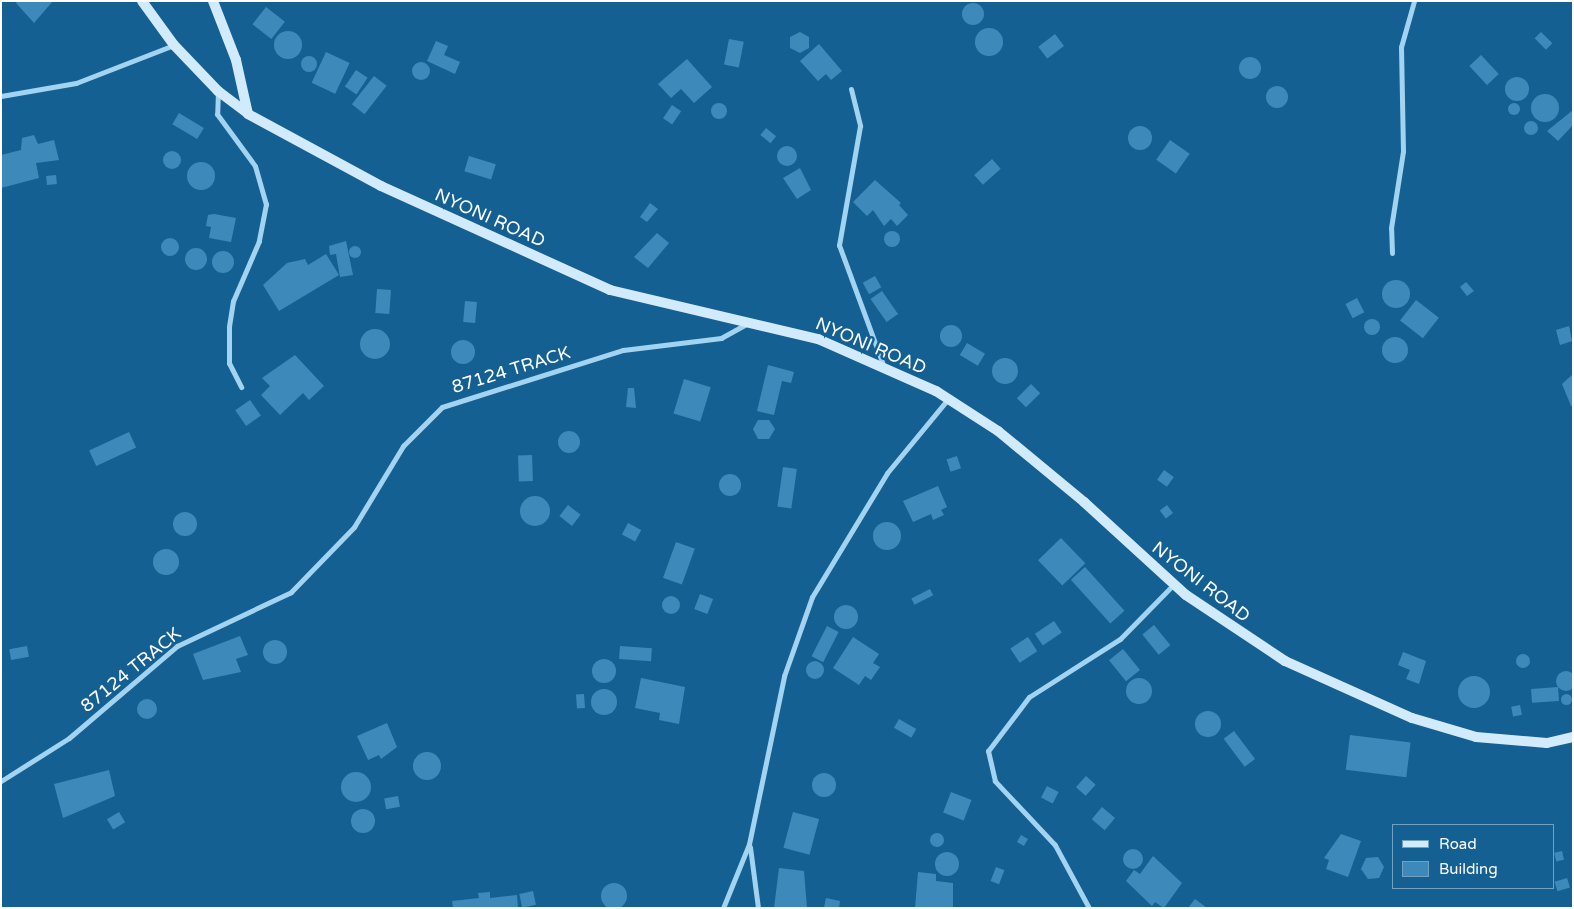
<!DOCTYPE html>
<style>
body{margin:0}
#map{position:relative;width:1574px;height:909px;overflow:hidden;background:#146092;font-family:"Varela Round",sans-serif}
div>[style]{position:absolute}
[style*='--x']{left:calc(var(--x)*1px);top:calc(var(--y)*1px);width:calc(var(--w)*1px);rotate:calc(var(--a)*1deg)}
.building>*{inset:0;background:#3d8aba;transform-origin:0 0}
.round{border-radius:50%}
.street>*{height:5px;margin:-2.5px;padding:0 2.5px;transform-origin:2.5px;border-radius:2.5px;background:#a2d3f1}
.secondary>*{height:10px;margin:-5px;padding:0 5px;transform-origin:5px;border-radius:5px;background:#d1eafc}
span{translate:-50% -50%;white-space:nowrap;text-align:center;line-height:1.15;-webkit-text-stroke:5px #146092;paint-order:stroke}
.street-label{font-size:18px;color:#fff}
.frame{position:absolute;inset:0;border:2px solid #fff;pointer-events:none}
.legend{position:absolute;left:1392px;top:824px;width:162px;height:65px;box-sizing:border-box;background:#146092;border:1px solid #72a0be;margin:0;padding:6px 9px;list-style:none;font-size:15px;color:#fff}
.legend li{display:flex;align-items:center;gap:10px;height:25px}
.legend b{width:25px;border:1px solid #72a0be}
</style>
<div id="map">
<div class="building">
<i style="clip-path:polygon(53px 1px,34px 23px,16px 3px,17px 1px)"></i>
<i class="round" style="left:962px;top:3px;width:22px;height:22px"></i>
<i style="left:266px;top:7px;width:24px;height:22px;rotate:38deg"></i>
<i class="round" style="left:975px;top:28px;width:28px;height:28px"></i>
<i class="round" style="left:274px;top:31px;width:28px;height:28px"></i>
<i style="clip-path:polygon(800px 32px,809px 37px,809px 48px,800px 53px,790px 48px,790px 37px)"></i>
<i style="left:1541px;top:32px;width:16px;height:9px;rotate:45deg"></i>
<i style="left:1055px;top:34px;width:15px;height:21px;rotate:53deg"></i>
<i style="left:729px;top:39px;width:15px;height:26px;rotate:11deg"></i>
<i style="clip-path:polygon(436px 41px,448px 46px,444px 55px,460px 62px,455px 74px,427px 61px)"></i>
<i style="clip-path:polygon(819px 44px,842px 71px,831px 80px,826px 74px,818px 81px,800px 61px)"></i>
<i style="left:326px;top:52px;width:26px;height:34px;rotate:25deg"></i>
<i style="left:1481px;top:55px;width:26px;height:16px;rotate:47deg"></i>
<i class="round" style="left:301px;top:56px;width:16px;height:16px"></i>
<i class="round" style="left:1239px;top:57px;width:22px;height:22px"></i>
<i style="clip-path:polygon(687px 59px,712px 87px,694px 103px,681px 89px,671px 98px,658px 84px)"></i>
<i class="round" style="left:412px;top:62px;width:18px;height:18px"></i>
<i style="left:356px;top:70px;width:14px;height:20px;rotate:34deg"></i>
<i style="left:374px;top:76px;width:16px;height:36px;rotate:38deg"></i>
<i class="round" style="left:1505px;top:77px;width:24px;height:24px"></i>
<i class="round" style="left:1266px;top:86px;width:22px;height:22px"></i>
<i class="round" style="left:1531px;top:94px;width:28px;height:28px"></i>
<i class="round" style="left:1508px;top:103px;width:12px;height:12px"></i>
<i class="round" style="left:711px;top:103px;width:16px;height:16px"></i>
<i style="left:672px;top:105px;width:11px;height:16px;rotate:34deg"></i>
<i style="clip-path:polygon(1573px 110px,1573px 125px,1558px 141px,1547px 131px)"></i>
<i style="left:179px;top:113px;width:29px;height:13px;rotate:31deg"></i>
<i class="round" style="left:1524px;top:121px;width:14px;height:14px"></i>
<i class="round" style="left:1128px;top:126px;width:24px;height:24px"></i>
<i style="left:766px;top:128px;width:13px;height:9px;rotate:39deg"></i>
<i style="clip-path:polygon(34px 135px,38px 144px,54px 140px,59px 160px,36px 163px,39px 178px,1px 188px,1px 155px,21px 150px,22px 138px)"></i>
<i style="left:1170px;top:140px;width:24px;height:24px;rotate:35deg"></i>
<i class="round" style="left:777px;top:146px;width:20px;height:20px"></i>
<i class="round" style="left:163px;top:151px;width:18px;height:18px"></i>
<i style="left:469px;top:156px;width:28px;height:16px;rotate:17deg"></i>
<i style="left:992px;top:159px;width:13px;height:24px;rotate:48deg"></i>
<i class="round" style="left:187px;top:162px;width:28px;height:28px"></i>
<i style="clip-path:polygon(800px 168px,811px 190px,797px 199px,783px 178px)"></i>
<i style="left:56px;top:175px;width:9px;height:10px;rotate:84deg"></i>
<i style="clip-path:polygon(875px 180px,901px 203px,899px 205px,908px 215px,897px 226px,891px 219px,884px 226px,873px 210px,867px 216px,853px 202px)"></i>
<i style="clip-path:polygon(650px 203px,658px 209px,647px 222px,640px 217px)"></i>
<i style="clip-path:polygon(214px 214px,236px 218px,231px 242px,209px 238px,211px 227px,206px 226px,208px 215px)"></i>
<i class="round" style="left:884px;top:231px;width:16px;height:16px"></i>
<i style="clip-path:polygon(657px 233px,669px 243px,648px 268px,634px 257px)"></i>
<i class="round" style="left:161px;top:238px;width:18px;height:18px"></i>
<i style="clip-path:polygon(346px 241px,353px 275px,340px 277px,336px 254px,330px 255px,329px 246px)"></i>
<i class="round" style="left:349px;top:246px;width:12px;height:12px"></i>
<i class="round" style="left:185px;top:248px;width:22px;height:22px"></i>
<i class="round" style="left:212px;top:251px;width:22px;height:22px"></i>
<i style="clip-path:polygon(326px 254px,339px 275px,279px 311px,263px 285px,287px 263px,305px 259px,308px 265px)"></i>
<i style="left:875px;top:276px;width:13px;height:14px;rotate:61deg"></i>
<i class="round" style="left:1382px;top:280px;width:28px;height:28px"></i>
<i style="clip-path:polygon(1466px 282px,1474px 291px,1467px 296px,1460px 287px)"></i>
<i style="left:377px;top:289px;width:14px;height:24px;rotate:4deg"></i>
<i style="left:882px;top:291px;width:28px;height:14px;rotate:55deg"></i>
<i style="left:1357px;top:298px;width:16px;height:13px;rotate:63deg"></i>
<i style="left:1416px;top:300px;width:29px;height:26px;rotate:38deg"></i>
<i style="left:465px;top:301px;width:12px;height:21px;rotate:5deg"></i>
<i class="round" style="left:1364px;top:319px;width:16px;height:16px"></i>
<i class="round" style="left:940px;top:325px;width:22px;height:22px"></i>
<i style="clip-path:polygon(1569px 326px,1572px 341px,1560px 345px,1556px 330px)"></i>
<i class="round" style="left:360px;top:329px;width:30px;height:30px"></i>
<i class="round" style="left:1382px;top:337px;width:26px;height:26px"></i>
<i class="round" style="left:451px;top:340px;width:24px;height:24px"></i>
<i style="left:967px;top:343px;width:21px;height:14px;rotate:31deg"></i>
<i style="clip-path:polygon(295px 355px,324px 386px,309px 400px,303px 393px,280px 415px,261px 395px,270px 386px,262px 378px)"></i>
<i class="round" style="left:992px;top:358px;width:26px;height:26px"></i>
<i style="clip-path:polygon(768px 365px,794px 372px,791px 383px,782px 381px,774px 415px,757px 411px)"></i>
<i style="clip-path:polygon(1573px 374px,1573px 405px,1571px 406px,1562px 384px)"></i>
<i style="left:684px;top:379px;width:28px;height:36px;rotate:17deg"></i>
<i style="left:1031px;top:384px;width:13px;height:20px;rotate:45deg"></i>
<i style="clip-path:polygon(628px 388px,634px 388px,636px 408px,626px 407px)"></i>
<i style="left:250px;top:400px;width:19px;height:18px;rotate:55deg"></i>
<i style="clip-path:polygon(758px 420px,769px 420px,775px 429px,769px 439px,758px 439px,753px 429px)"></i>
<i class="round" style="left:558px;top:431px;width:22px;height:22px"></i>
<i style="left:129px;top:432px;width:17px;height:44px;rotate:65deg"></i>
<i style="left:532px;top:455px;width:26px;height:14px;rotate:88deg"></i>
<i style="left:957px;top:456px;width:13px;height:11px;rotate:72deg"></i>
<i style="left:783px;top:467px;width:14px;height:40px;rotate:8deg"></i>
<i style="left:1164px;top:470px;width:12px;height:12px;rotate:35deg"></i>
<i class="round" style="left:719px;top:474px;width:22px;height:22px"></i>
<i style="clip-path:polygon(938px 486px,947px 507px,941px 510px,944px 515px,933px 520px,931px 514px,913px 522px,903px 501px)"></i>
<i class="round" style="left:520px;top:496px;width:30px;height:30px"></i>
<i style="left:568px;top:505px;width:16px;height:14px;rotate:38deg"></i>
<i style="left:1167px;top:505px;width:10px;height:9px;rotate:53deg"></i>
<i class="round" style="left:173px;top:512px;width:24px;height:24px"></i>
<i class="round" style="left:873px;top:522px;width:28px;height:28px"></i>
<i style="left:628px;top:523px;width:15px;height:13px;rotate:28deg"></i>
<i style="left:1061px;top:538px;width:35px;height:32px;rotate:46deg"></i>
<i style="left:676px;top:542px;width:20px;height:38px;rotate:20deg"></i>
<i class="round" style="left:153px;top:549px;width:26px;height:26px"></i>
<i style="left:1085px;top:567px;width:59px;height:19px;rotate:48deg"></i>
<i style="left:930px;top:589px;width:7px;height:21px;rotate:63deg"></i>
<i style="left:700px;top:594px;width:14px;height:16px;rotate:21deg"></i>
<i class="round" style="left:662px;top:596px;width:18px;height:18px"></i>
<i class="round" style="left:834px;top:605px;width:24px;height:24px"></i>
<i style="left:1054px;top:621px;width:14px;height:23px;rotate:56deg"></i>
<i style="left:1154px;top:625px;width:26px;height:15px;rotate:51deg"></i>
<i style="left:827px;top:626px;width:13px;height:34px;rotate:27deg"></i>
<i style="clip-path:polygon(240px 636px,248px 655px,236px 659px,241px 672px,203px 680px,193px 654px)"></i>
<i style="clip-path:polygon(853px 637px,879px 654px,873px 663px,880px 667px,871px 680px,865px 676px,859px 685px,833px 668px)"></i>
<i style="left:1028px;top:637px;width:17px;height:21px;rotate:57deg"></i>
<i class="round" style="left:263px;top:640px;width:24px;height:24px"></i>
<i style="left:27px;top:646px;width:11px;height:18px;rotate:80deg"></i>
<i style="left:620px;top:646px;width:32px;height:13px;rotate:4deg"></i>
<i style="left:1123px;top:649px;width:27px;height:18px;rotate:51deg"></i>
<i style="clip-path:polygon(1403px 652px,1426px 661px,1419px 684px,1406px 679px,1410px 670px,1398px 665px)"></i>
<i class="round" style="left:1516px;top:654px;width:14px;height:14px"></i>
<i class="round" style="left:592px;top:659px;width:24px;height:24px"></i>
<i class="round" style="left:806px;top:661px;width:18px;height:18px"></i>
<i class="round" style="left:1556px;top:671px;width:20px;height:20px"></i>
<i class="round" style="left:1458px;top:676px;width:32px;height:32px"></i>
<i class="round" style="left:1126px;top:678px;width:26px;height:26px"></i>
<i style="clip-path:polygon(641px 678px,685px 687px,679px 724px,659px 720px,660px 713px,635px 708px)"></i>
<i style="left:1558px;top:687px;width:14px;height:27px;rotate:86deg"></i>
<i class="round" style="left:591px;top:689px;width:26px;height:26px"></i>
<i class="round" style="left:1560.5px;top:693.5px;width:11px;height:11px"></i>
<i style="left:584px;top:694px;width:14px;height:8px;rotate:86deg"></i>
<i class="round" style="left:137px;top:699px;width:20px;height:20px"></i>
<i style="left:1520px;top:705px;width:10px;height:9px;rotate:79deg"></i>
<i class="round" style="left:1195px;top:711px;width:26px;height:26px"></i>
<i style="left:899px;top:719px;width:20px;height:10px;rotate:30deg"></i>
<i style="clip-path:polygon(387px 723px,397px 747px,381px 759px,379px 755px,368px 760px,357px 736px)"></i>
<i style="left:1234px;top:731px;width:35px;height:13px;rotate:53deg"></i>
<i style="left:1350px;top:735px;width:61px;height:35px;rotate:7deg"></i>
<i class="round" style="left:413px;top:752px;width:28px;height:28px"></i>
<i style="clip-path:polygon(109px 770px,115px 796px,63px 818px,54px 784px)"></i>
<i class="round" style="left:341px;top:772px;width:30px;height:30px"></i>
<i class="round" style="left:812px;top:773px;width:24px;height:24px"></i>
<i style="left:1086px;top:776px;width:13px;height:15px;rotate:42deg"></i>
<i style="left:1047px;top:786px;width:13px;height:13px;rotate:27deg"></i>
<i style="left:951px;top:792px;width:22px;height:22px;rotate:21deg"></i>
<i style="left:398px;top:796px;width:11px;height:14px;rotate:80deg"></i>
<i style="left:1102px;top:807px;width:17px;height:16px;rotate:40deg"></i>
<i class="round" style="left:351px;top:809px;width:24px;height:24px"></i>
<i style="left:119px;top:812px;width:12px;height:14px;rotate:59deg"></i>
<i style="left:793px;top:812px;width:27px;height:37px;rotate:15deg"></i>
<i class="round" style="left:930px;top:833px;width:14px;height:14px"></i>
<i style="clip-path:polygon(1341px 834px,1361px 841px,1348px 877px,1326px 869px,1329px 860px,1324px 858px)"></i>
<i style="left:1021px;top:835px;width:8px;height:8px;rotate:30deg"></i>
<i class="round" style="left:1123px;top:849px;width:20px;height:20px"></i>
<i style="left:1562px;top:851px;width:9px;height:8px;rotate:77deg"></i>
<i class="round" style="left:935px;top:852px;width:24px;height:24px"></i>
<i style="clip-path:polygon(1153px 856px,1182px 883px,1164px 908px,1155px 902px,1152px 906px,1126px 881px,1134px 870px,1140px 874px)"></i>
<i style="clip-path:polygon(1378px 857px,1384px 867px,1379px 878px,1368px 879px,1361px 869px,1366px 858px)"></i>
<i style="left:996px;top:867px;width:9px;height:15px;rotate:21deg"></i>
<i style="clip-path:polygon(779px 868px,804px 871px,807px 908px,774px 908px)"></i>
<i style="clip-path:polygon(918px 872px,936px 874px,936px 881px,953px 883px,953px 908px,915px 908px)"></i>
<i style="left:1567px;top:878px;width:10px;height:13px;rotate:73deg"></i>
<i class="round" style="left:601px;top:883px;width:26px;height:26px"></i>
<i style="left:533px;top:891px;width:14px;height:14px;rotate:78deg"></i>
<i style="clip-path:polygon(490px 892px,490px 898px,517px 895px,518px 908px,453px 908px,452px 901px,479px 898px,478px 893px)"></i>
<i style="clip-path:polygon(826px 898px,840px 901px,839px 908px,824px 908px)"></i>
<i style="clip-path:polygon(1195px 899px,1207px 908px,1188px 908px)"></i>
</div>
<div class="street">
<i style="--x:851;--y:89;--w:38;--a:76"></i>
<i style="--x:860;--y:126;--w:121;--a:100"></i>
<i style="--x:839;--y:245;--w:130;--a:69.8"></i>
<i style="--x:218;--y:91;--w:23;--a:92"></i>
<i style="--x:217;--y:114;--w:64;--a:53.8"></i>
<i style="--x:255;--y:166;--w:40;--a:74"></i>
<i style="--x:266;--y:204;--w:38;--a:101"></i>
<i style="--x:259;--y:241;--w:65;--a:113.4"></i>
<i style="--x:233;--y:301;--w:26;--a:99"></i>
<i style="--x:229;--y:327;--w:36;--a:90"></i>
<i style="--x:229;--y:363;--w:27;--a:63"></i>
<i style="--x:1;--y:96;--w:76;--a:-9.8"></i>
<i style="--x:76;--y:83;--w:105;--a:-21.2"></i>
<i style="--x:1392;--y:253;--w:25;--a:-92"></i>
<i style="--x:1391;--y:228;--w:78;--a:-81.1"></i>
<i style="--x:1403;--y:151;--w:104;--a:-91.1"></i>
<i style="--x:1401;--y:47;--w:48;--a:-74.2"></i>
<i style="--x:1;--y:781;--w:80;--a:-32.3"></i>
<i style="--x:69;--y:738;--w:142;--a:-40.4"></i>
<i style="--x:177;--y:646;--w:126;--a:-25.3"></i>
<i style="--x:291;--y:592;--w:91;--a:-45.9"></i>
<i style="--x:354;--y:527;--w:95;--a:-58.8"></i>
<i style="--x:403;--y:446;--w:55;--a:-45"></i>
<i style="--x:442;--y:407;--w:190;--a:-17.5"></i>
<i style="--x:623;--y:350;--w:99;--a:-7"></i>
<i style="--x:721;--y:338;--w:31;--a:-29"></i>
<i style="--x:750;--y:847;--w:62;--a:82.5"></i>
<i style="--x:723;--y:908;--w:69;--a:-67.9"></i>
<i style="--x:749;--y:844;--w:172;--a:-78.2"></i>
<i style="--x:784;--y:676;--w:84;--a:-70.5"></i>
<i style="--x:812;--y:597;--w:145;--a:-58.8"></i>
<i style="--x:887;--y:473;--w:96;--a:-50.5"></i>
<i style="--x:1089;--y:908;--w:72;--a:-118.4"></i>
<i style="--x:1055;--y:845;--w:88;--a:-133.2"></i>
<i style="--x:995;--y:781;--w:31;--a:-103"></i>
<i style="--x:988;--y:751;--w:68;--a:-52.8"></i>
<i style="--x:1029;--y:697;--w:108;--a:-32.5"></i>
<i style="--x:1120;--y:639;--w:77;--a:-45.5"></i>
</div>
<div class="secondary">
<i style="--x:142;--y:1;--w:54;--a:54"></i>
<i style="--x:174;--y:45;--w:64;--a:46.3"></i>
<i style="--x:218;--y:91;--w:38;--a:37"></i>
<i style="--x:248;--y:114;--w:151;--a:28.4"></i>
<i style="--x:381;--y:186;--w:252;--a:24.4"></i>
<i style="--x:610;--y:290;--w:214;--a:13.3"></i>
<i style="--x:818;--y:339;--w:129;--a:23.8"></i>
<i style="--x:936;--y:391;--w:74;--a:32.8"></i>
<i style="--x:998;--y:431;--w:112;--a:39.5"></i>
<i style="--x:1084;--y:502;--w:138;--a:42.4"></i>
<i style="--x:1186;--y:595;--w:119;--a:33.7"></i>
<i style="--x:1285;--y:661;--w:139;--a:24.2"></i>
<i style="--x:1412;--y:718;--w:67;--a:16.5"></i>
<i style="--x:1476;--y:737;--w:71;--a:4.8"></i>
<i style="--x:1547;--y:743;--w:27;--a:-13"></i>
<i style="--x:213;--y:1;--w:63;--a:68.7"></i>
<i style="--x:236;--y:60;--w:55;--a:77.5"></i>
</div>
<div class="street-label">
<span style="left:490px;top:218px;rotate:24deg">NYONI ROAD</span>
<span style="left:871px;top:346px;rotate:23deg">NYONI ROAD</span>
<span style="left:511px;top:370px;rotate:-17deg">87124 TRACK</span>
<span style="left:1201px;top:582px;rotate:38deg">NYONI ROAD</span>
<span style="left:131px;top:670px;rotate:-39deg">87124 TRACK</span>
</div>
<div class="frame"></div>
<ul class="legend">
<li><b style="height:6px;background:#d1eafc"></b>Road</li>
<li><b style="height:14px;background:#3d8aba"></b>Building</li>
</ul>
</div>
